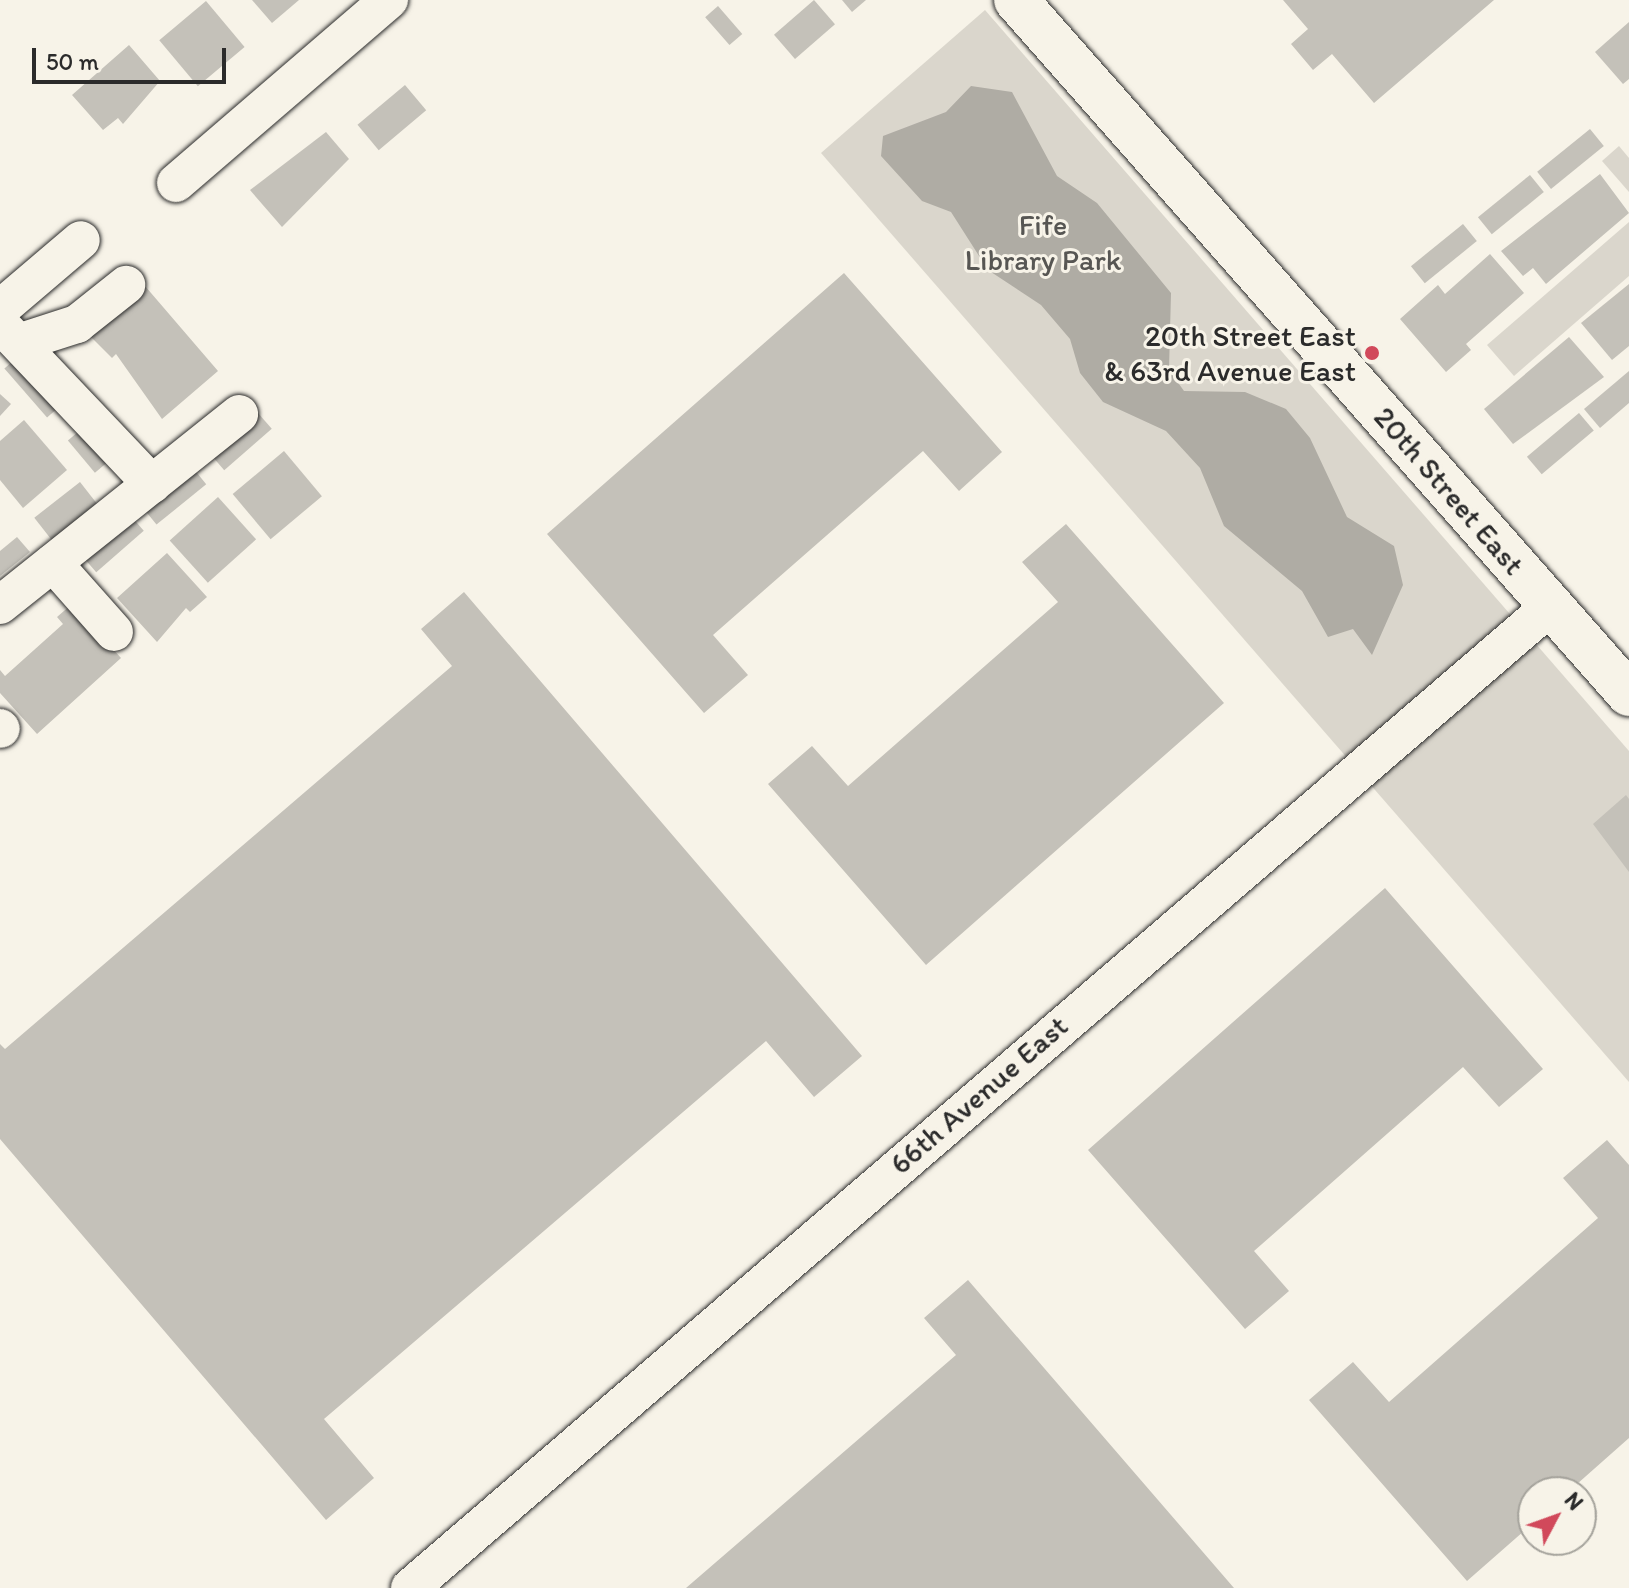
<!DOCTYPE html>
<style>
body{margin:0}
#map{position:relative;width:1629px;height:1588px;overflow:hidden;background:#f7f3e8;font-family:Itim,sans-serif}
div>[style]{position:absolute}
[style*='--x']{left:calc(var(--x)*1px);top:calc(var(--y)*1px);width:calc(var(--w)*1px);rotate:calc(var(--a)*1deg)}
.green>*{inset:0;background:#dad6cc}
.water>*{inset:0;background:#afaca4}
.building>*{inset:0;background:#c4c1b9;transform-origin:0 0}
.roads{filter:drop-shadow(0 0 2px #2b2b2b) drop-shadow(0 0 2px #2b2b2b)}
.minor>*{height:38px;margin:-19px;padding:0 19px;transform-origin:19px;border-radius:19px;background:#f7f3e8}
.major>*{height:44px;margin:-22px;padding:0 22px;transform-origin:22px;border-radius:22px;background:#f7f3e8}
.dots>*{width:22px;height:22px;translate:-50% -50%;box-sizing:border-box;border:4px solid #f7f3e8;border-radius:50%}
span{translate:-50% -50%;white-space:nowrap;text-align:center;line-height:1.15;-webkit-text-stroke:6px #f7f3e8;paint-order:stroke}
.park-label{font-size:30px;color:#575653}
.poi-label{font-size:30px;color:#2b2b2b}
.right{translate:-100% -50%;text-align:right}
.street-label{font-size:30px;color:#2b2b2b}
.north{position:absolute;left:1517px;top:1476px;width:80px;height:80px;box-sizing:border-box;background:#f7f3e8;border:2px solid #a5a39c;border-radius:50%;rotate:49deg;font-size:22px;font-weight:700;line-height:32px;text-align:center;color:#2b2b2b}
.north::after{content:'';display:block;margin:auto;width:28px;height:36px;background:#d1495b;clip-path:polygon(50% 0,100% 100%,50% 72%,0 100%)}
.scale{position:absolute;left:32px;top:48px;width:194px;height:36px;box-sizing:border-box;border:4px solid #2b2b2b;border-top:0;padding-left:10px;font-size:24px;line-height:28px;white-space:nowrap;color:#2b2b2b;-webkit-text-stroke:6px #f7f3e8;paint-order:stroke}
</style>
<div id="map">
<div class="green">
<i style="clip-path:polygon(985px 10px,1629px 751px,1629px 1082px,821px 153px)"></i>
<i style="clip-path:polygon(1619px 146px,1629px 158px,1629px 192px,1602px 161px)"></i>
<i style="clip-path:polygon(1629px 222px,1629px 276px,1514px 376px,1487px 345px)"></i>
</div>
<div class="water">
<i style="clip-path:polygon(971px 86px,1012px 92px,1057px 176px,1097px 203px,1171px 293px,1169px 370px,1184px 391px,1245px 392px,1286px 409px,1310px 438px,1347px 517px,1394px 546px,1403px 585px,1372px 655px,1353px 629px,1328px 637px,1302px 591px,1224px 526px,1200px 468px,1166px 431px,1103px 402px,1080px 373px,1070px 339px,1041px 305px,988px 270px,951px 212px,922px 201px,881px 156px,883px 136px,946px 112px)"></i>
</div>
<div class="building">
<i style="clip-path:polygon(252px 0,299px 0,272px 23px)"></i>
<i style="left:814px;top:0;width:32px;height:53px;rotate:49deg"></i>
<i style="clip-path:polygon(842px 0,866px 0,852px 12px)"></i>
<i style="clip-path:polygon(1283px 0,1494px 0,1374px 103px,1332px 54px,1313px 70px,1291px 44px,1308px 29px)"></i>
<i style="left:206px;top:1px;width:60px;height:61px;rotate:50deg"></i>
<i style="left:718px;top:6px;width:37px;height:17px;rotate:49deg"></i>
<i style="clip-path:polygon(1629px 22px,1629px 79px,1623px 84px,1595px 52px)"></i>
<i style="clip-path:polygon(129px 45px,160px 81px,123px 124px,118px 118px,103px 130px,72px 95px)"></i>
<i style="left:405px;top:85px;width:33px;height:62px;rotate:50deg"></i>
<i style="left:1590px;top:129px;width:22px;height:68px;rotate:51deg"></i>
<i style="clip-path:polygon(326px 132px,349px 159px,282px 227px,250px 190px)"></i>
<i style="clip-path:polygon(1600px 174px,1629px 213px,1546px 284px,1533px 268px,1523px 276px,1501px 251px)"></i>
<i style="left:1530px;top:175px;width:22px;height:67px;rotate:51deg"></i>
<i style="left:1463px;top:224px;width:22px;height:67px;rotate:51deg"></i>
<i style="clip-path:polygon(1490px 254px,1524px 293px,1466px 344px,1471px 350px,1446px 372px,1400px 319px,1438px 285px,1445px 294px)"></i>
<i style="clip-path:polygon(844px 273px,1002px 452px,959px 491px,923px 451px,713px 635px,748px 675px,704px 713px,547px 534px)"></i>
<i style="clip-path:polygon(1629px 284px,1629px 346px,1612px 360px,1581px 323px)"></i>
<i style="clip-path:polygon(145px 286px,218px 371px,162px 419px,116px 354px,112px 358px,88px 334px)"></i>
<i style="clip-path:polygon(1569px 337px,1604px 377px,1513px 444px,1484px 409px)"></i>
<i style="left:21px;top:354px;width:65px;height:22px;rotate:49deg"></i>
<i style="clip-path:polygon(1629px 371px,1629px 403px,1600px 428px,1584px 409px)"></i>
<i style="clip-path:polygon(0 394px,11px 404px,0 416px)"></i>
<i style="left:258px;top:413px;width:21px;height:63px;rotate:49deg"></i>
<i style="left:1579px;top:413px;width:23px;height:68px;rotate:50deg"></i>
<i style="clip-path:polygon(24px 420px,67px 470px,23px 508px,0 480px,0 441px)"></i>
<i style="left:84px;top:427px;width:42px;height:21px;rotate:50deg"></i>
<i style="left:284px;top:451px;width:59px;height:67px;rotate:50deg"></i>
<i style="left:193px;top:468px;width:21px;height:64px;rotate:51deg"></i>
<i style="left:80px;top:482px;width:28px;height:58px;rotate:52deg"></i>
<i style="left:218px;top:497px;width:57px;height:65px;rotate:48deg"></i>
<i style="left:130px;top:515px;width:21px;height:63px;rotate:49deg"></i>
<i style="clip-path:polygon(1066px 524px,1224px 703px,926px 965px,768px 784px,812px 746px,848px 786px,1058px 602px,1022px 562px)"></i>
<i style="clip-path:polygon(17px 537px,30px 552px,0 576px,0 551px)"></i>
<i style="clip-path:polygon(167px 553px,207px 597px,190px 612px,186px 608px,157px 642px,117px 598px)"></i>
<i style="clip-path:polygon(464px 592px,862px 1056px,814px 1097px,766px 1041px,324px 1419px,374px 1478px,326px 1520px,0 1139px,0 1044px,5px 1049px,452px 666px,421px 629px)"></i>
<i style="clip-path:polygon(72px 604px,121px 658px,37px 734px,0 693px,0 670px,5px 676px,63px 624px,57px 617px)"></i>
<i style="clip-path:polygon(1626px 795px,1629px 799px,1629px 872px,1593px 824px)"></i>
<i style="clip-path:polygon(1385px 888px,1543px 1069px,1499px 1107px,1463px 1067px,1254px 1251px,1289px 1291px,1245px 1329px,1088px 1150px)"></i>
<i style="clip-path:polygon(1607px 1140px,1629px 1165px,1629px 1438px,1568px 1492px,1533px 1492px,1533px 1523px,1467px 1581px,1309px 1400px,1353px 1362px,1389px 1402px,1598px 1218px,1563px 1178px)"></i>
<i style="clip-path:polygon(968px 1280px,1234px 1588px,686px 1588px,956px 1355px,924px 1318px)"></i>
</div>
<div class="roads">
<div class="minor">
<i style="--x:176;--y:183;--w:281;--a:-40.7"></i>
<i style="--x:0;--y:309;--w:106;--a:-40.4"></i>
<i style="--x:0;--y:324;--w:221;--a:46.5"></i>
<i style="--x:21;--y:342;--w:59;--a:-17.8"></i>
<i style="--x:77;--y:324;--w:63;--a:-38.5"></i>
<i style="--x:53;--y:563;--w:92;--a:48.5"></i>
<i style="--x:0;--y:605;--w:306;--a:-38.6"></i>
<i style="--x:0;--y:728;--w:1;--a:45"></i>
<i style="--x:410;--y:1588;--w:1505;--a:-40.72"></i>
</div>
<div class="major">
<i style="--x:1016;--y:0;--w:926;--a:48.55"></i>
</div>
</div>
<div class="dots">
<i style="left:1372px;top:353px;background:#d1495b"></i>
</div>
<div class="park-label">
<span style="left:1043px;top:242px">Fife<br>Library Park</span>
</div>
<div class="poi-label">
<span class="right" style="left:1356px;top:353px">20th Street East<br>&amp; 63rd Avenue East</span>
</div>
<div class="street-label">
<span style="left:1449px;top:491px;rotate:49deg">20th Street East</span>
<span style="left:979px;top:1095px;rotate:-41deg">66th Avenue East</span>
</div>
<div class="north">N</div>
<div class="scale">50 m</div>
</div>
